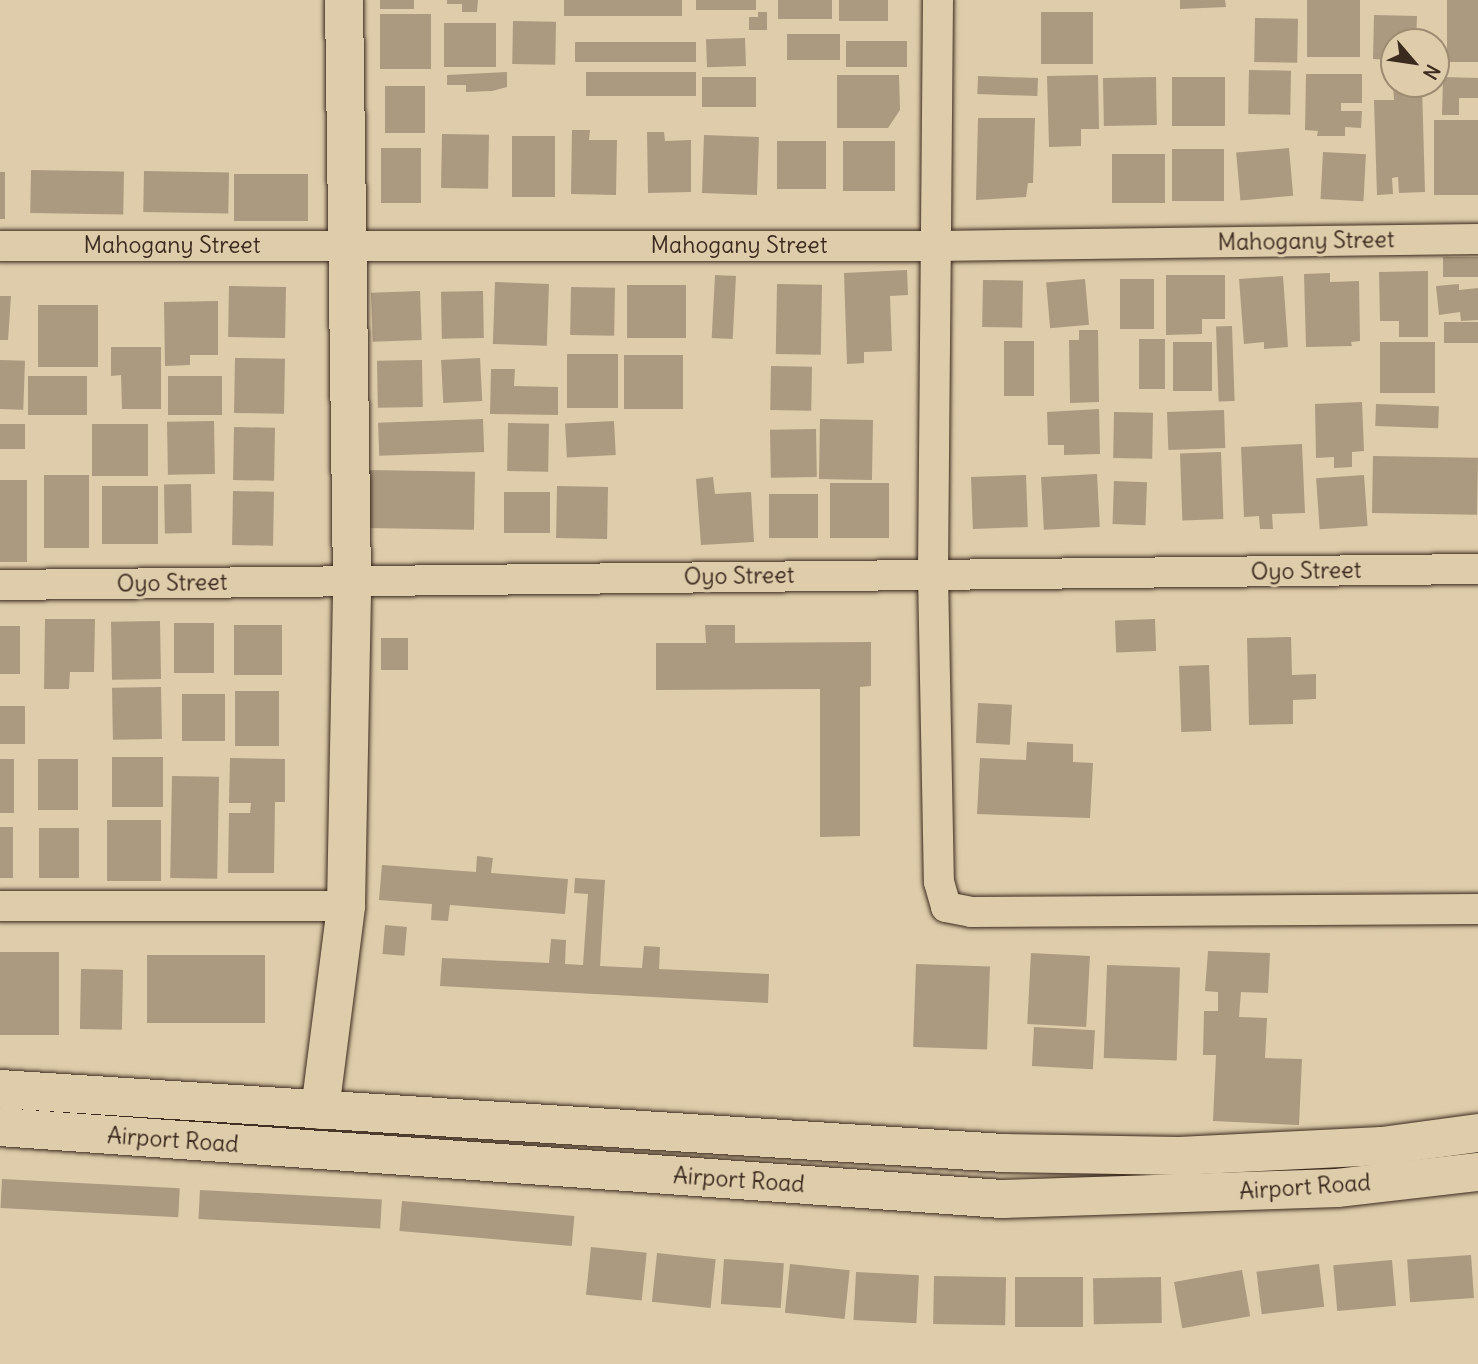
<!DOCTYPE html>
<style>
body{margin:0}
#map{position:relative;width:1478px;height:1364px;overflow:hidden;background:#deccaa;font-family:Delius,sans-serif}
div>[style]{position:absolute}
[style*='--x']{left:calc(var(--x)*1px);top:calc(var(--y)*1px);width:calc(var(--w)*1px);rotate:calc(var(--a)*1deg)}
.building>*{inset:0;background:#ab9a7f;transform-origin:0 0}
.roads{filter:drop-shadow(0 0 2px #3b2a1e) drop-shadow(0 0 2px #3b2a1e)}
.street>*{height:30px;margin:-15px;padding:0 15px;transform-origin:15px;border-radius:15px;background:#deccaa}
.secondary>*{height:38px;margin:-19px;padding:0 19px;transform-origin:19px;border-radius:19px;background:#deccaa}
span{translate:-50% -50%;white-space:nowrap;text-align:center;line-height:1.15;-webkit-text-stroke:6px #deccaa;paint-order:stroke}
.street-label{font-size:23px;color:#3b2a1e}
.north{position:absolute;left:1380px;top:28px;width:70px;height:70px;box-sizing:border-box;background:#deccaa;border:2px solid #9d8b72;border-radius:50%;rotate:119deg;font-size:19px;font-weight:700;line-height:28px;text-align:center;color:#3b2a1e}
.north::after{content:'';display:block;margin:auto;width:24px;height:32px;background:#3b2a1e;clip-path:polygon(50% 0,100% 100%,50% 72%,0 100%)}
</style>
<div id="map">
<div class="building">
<i style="left:380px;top:0;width:34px;height:9px"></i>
<i style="clip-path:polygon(447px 0,478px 0,477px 12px,462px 12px,462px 4px,447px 4px)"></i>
<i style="left:564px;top:0;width:118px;height:16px"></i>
<i style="left:696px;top:0;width:60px;height:10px"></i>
<i style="left:778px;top:0;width:54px;height:19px"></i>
<i style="left:839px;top:0;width:49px;height:21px"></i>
<i style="clip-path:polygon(1180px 0,1225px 0,1226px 7px,1180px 9px)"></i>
<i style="left:1307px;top:0;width:53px;height:57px"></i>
<i style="left:1447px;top:0;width:31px;height:62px"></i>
<i style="clip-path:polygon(758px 12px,767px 12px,767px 30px,749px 30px,749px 17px,758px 17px)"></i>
<i style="left:1093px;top:12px;width:52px;height:52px;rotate:90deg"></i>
<i style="left:431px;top:14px;width:55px;height:51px;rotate:90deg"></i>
<i style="clip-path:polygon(1374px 15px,1417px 16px,1416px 42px,1394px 42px,1394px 60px,1373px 59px)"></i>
<i style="left:1255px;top:18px;width:43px;height:44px;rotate:1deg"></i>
<i style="left:513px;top:21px;width:43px;height:43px;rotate:1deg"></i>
<i style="left:444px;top:23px;width:52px;height:44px"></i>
<i style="left:787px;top:34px;width:53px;height:26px"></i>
<i style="left:745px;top:38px;width:28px;height:39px;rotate:88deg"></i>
<i style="left:846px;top:41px;width:61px;height:26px"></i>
<i style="left:696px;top:42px;width:20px;height:121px;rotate:90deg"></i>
<i style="left:1249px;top:70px;width:42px;height:44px;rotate:1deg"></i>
<i style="clip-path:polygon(507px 72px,507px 87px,492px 91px,466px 92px,466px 85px,447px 85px,447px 75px)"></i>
<i style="left:586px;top:72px;width:110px;height:24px"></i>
<i style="clip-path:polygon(1306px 74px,1362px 74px,1362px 103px,1341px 103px,1341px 111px,1362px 111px,1361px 128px,1345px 127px,1345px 136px,1317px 136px,1318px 131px,1305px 130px)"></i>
<i style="clip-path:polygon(837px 75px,899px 75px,900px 110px,888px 128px,837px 128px)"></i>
<i style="clip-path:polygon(1098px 75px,1099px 129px,1081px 129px,1081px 146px,1049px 147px,1047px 76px)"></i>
<i style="left:978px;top:76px;width:60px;height:18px;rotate:2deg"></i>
<i style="left:702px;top:77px;width:54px;height:30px"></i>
<i style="left:1156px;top:77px;width:48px;height:53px;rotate:89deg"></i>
<i style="left:1172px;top:77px;width:53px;height:49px"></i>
<i style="clip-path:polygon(1443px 77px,1478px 78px,1478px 98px,1459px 98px,1459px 115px,1442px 115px)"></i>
<i style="clip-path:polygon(1422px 85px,1425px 192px,1399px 193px,1398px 177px,1392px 178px,1393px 194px,1377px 195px,1374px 100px,1394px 100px,1393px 86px)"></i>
<i style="left:425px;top:86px;width:47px;height:40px;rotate:90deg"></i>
<i style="clip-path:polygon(978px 118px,1035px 118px,1033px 183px,1028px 183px,1026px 197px,976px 200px)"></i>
<i style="left:1478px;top:120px;width:75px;height:44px;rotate:90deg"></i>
<i style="clip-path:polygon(572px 130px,590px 130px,589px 140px,617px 140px,616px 195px,571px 194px)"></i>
<i style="clip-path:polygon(647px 132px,664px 132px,665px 141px,691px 140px,691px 192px,648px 193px)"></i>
<i style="left:442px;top:134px;width:47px;height:54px;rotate:1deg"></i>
<i style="left:704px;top:135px;width:55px;height:58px;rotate:2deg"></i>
<i style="left:512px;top:136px;width:43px;height:61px"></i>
<i style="left:777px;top:141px;width:49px;height:48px"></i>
<i style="left:843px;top:141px;width:52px;height:50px"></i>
<i style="left:381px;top:148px;width:40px;height:55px"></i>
<i style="left:1289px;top:148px;width:48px;height:53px;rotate:85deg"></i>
<i style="left:1224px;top:149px;width:52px;height:52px;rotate:90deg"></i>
<i style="left:1323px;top:152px;width:43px;height:47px;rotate:3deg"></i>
<i style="left:1112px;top:154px;width:53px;height:49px"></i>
<i style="left:31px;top:170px;width:93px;height:43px;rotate:1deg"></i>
<i style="left:144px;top:171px;width:85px;height:41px;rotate:1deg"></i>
<i style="left:0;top:172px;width:5px;height:47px"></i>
<i style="left:308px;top:174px;width:47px;height:74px;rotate:90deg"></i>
<i style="left:1478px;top:257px;width:20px;height:35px;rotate:90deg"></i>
<i style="clip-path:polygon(907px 270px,908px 295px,890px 296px,892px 351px,864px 352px,864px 363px,847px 364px,844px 273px)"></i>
<i style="clip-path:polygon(1428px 271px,1428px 337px,1399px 337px,1399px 321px,1380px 321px,1379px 272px)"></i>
<i style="clip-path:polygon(1330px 273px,1330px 282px,1359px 281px,1360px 341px,1351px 342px,1352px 346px,1306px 347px,1304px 274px)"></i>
<i style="left:715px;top:275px;width:21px;height:63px;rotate:3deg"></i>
<i style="clip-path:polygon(1166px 275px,1225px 275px,1225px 319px,1202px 319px,1202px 334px,1166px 335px)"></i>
<i style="clip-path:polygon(1283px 276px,1288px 347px,1264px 349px,1264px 342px,1244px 344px,1239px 279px)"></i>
<i style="left:1085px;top:279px;width:46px;height:39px;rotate:85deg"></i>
<i style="left:1120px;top:279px;width:34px;height:50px"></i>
<i style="left:983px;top:280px;width:40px;height:47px;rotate:1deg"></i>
<i style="left:495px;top:282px;width:54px;height:62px;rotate:2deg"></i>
<i style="left:777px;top:284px;width:45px;height:70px;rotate:1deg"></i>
<i style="clip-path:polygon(1459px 284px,1459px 290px,1478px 288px,1478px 320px,1461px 321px,1460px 312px,1439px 315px,1436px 286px)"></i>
<i style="left:627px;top:285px;width:59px;height:53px"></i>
<i style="left:229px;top:286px;width:57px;height:51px;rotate:1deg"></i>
<i style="left:571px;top:287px;width:44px;height:48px;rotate:1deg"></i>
<i style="left:420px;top:291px;width:49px;height:49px;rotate:88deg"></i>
<i style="left:483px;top:291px;width:47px;height:42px;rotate:89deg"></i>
<i style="clip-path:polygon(0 296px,11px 296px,8px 340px,0 340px)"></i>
<i style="clip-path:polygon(218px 301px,218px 355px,190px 355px,190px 365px,165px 366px,164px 302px)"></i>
<i style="left:98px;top:305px;width:62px;height:60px;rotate:90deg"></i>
<i style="left:1478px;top:322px;width:21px;height:34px;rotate:90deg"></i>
<i style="left:1232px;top:326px;width:75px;height:16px;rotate:88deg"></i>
<i style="clip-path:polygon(1079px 330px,1098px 330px,1099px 402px,1070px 403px,1069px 340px,1079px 340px)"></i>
<i style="left:1139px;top:339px;width:26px;height:50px"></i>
<i style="left:1004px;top:341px;width:30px;height:55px"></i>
<i style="left:1212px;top:342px;width:49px;height:39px;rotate:90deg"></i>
<i style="left:1380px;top:342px;width:55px;height:51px"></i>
<i style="clip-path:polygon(111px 347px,161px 347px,161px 409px,122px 409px,121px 375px,111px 376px)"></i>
<i style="left:567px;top:354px;width:51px;height:54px"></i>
<i style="left:624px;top:355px;width:59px;height:54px"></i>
<i style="left:235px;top:358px;width:50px;height:55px;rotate:1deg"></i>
<i style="left:480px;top:358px;width:43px;height:39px;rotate:87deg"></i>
<i style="left:0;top:360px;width:25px;height:49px;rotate:2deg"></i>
<i style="left:422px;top:360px;width:47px;height:45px;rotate:89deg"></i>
<i style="left:771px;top:366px;width:41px;height:44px;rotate:1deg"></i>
<i style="clip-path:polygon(491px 369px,515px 369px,514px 386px,558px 387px,558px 415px,490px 414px)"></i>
<i style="left:87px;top:376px;width:39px;height:59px;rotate:90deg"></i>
<i style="left:222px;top:376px;width:39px;height:54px;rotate:90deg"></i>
<i style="clip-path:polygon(1362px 402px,1364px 451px,1352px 452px,1352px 467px,1334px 468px,1334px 457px,1316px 458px,1315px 404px)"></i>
<i style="left:1376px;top:404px;width:63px;height:22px;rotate:2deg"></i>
<i style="clip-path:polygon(1099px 409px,1100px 454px,1064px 455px,1064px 445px,1048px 445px,1047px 412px)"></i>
<i style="left:1224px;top:410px;width:38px;height:57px;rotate:88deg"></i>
<i style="left:1114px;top:412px;width:39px;height:46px;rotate:1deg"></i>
<i style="left:483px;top:419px;width:33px;height:105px;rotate:88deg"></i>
<i style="left:820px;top:419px;width:53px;height:60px;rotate:1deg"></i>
<i style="left:214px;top:421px;width:53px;height:47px;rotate:89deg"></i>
<i style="left:614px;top:421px;width:34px;height:49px;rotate:87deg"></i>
<i style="left:508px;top:423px;width:41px;height:48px;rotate:1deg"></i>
<i style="left:0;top:424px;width:25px;height:25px"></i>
<i style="left:92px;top:424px;width:56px;height:52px"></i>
<i style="left:234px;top:427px;width:41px;height:53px;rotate:1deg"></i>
<i style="left:816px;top:429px;width:48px;height:46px;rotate:89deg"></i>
<i style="clip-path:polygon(1302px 444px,1305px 513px,1272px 514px,1273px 529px,1260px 529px,1259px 516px,1244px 517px,1241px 447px)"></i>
<i style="left:1221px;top:452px;width:67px;height:41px;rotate:88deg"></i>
<i style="left:1373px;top:456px;width:105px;height:57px;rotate:1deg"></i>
<i style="left:368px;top:470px;width:107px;height:58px;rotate:1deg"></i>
<i style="left:1097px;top:474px;width:53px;height:56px;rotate:87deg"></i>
<i style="left:44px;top:475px;width:45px;height:73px"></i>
<i style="left:1026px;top:475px;width:52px;height:55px;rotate:88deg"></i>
<i style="left:1364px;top:475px;width:51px;height:48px;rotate:86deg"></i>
<i style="clip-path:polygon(713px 477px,715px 494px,751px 492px,754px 542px,701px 545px,696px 479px)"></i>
<i style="left:0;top:480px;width:27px;height:82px"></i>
<i style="left:1114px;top:481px;width:33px;height:43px;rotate:2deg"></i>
<i style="left:889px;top:483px;width:55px;height:59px;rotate:90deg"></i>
<i style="left:191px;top:484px;width:49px;height:27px;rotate:89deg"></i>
<i style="left:158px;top:486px;width:58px;height:56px;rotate:90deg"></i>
<i style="left:557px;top:486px;width:51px;height:52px;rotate:1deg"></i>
<i style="left:233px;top:491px;width:41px;height:54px;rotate:1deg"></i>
<i style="left:504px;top:492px;width:46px;height:41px"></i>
<i style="left:769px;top:494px;width:49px;height:44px"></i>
<i style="clip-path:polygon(45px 619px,95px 619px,94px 672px,70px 672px,69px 689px,44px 689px)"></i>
<i style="left:1155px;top:619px;width:32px;height:40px;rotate:88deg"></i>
<i style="left:160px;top:621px;width:58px;height:49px;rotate:89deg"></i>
<i style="left:174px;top:623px;width:40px;height:50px"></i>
<i style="left:234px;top:625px;width:48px;height:50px"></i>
<i style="clip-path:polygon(705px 625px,735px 625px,735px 643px,871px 642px,871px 686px,860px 687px,860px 836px,820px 837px,820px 689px,656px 690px,656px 643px,706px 643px)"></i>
<i style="left:0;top:626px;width:20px;height:48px"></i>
<i style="clip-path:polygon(1291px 637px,1292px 675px,1316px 674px,1316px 699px,1293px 700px,1293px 724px,1249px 725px,1247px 638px)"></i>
<i style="left:408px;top:638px;width:32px;height:27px;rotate:90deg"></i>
<i style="left:1209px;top:665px;width:66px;height:30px;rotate:88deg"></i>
<i style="left:161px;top:687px;width:52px;height:49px;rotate:89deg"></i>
<i style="left:279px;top:691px;width:55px;height:44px;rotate:90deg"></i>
<i style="left:182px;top:694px;width:43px;height:47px"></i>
<i style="left:978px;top:703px;width:34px;height:40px;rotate:3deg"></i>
<i style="left:0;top:706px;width:25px;height:38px"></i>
<i style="clip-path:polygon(1027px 742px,1073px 744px,1073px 762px,1093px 763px,1090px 818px,977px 814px,980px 758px,1026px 760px)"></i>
<i style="left:112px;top:757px;width:51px;height:50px"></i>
<i style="clip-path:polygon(230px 758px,285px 759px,285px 802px,275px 802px,274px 873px,228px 873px,229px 813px,250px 813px,251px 803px,229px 803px)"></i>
<i style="left:0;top:759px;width:14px;height:54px"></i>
<i style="left:38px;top:759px;width:40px;height:51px"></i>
<i style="left:172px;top:776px;width:47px;height:102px;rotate:1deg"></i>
<i style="left:107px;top:820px;width:54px;height:61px"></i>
<i style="left:0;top:827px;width:13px;height:51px"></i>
<i style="left:39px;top:828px;width:40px;height:50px"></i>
<i style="clip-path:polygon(477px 856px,493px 858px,491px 873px,568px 879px,565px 914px,450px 905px,448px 921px,431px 920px,432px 904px,379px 900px,382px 865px,476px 872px)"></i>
<i style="clip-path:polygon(575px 878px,605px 880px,600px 966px,642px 968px,644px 946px,660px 947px,659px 969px,769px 974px,768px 1003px,440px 986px,442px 958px,549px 963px,551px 939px,566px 940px,565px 964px,583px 965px,588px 894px,574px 893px)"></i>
<i style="left:385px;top:925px;width:22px;height:29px;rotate:5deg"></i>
<i style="clip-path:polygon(1208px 951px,1270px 953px,1268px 993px,1241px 992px,1239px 1017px,1267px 1018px,1265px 1058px,1302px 1059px,1299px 1125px,1213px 1121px,1216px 1055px,1203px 1055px,1204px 1011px,1218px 1011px,1218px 992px,1205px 991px)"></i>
<i style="left:0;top:952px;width:59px;height:83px"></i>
<i style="left:1031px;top:953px;width:59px;height:71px;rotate:3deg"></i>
<i style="left:147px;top:955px;width:118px;height:68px"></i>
<i style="left:916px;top:964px;width:74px;height:83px;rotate:2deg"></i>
<i style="left:1107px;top:965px;width:73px;height:93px;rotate:2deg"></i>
<i style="left:81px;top:969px;width:42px;height:60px;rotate:1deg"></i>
<i style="left:1034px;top:1027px;width:61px;height:39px;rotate:3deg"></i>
<i style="left:2px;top:1179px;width:178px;height:29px;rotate:3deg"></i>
<i style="left:200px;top:1190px;width:182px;height:29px;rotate:3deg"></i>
<i style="left:402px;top:1201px;width:173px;height:30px;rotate:5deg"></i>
<i style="left:591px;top:1247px;width:56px;height:48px;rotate:6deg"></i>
<i style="left:657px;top:1253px;width:59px;height:49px;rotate:6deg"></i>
<i style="left:1471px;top:1255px;width:43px;height:64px;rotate:86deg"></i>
<i style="left:724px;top:1259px;width:60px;height:45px;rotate:4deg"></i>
<i style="left:1392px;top:1260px;width:46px;height:59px;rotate:85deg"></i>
<i style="left:790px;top:1264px;width:60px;height:49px;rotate:6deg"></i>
<i style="left:1319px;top:1264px;width:43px;height:63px;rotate:83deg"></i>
<i style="left:1242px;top:1270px;width:47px;height:69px;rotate:80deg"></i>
<i style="left:856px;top:1272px;width:63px;height:48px;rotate:3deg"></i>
<i style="left:934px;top:1276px;width:72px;height:48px;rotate:1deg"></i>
<i style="left:1083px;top:1277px;width:50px;height:68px;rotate:90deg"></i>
<i style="left:1161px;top:1277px;width:46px;height:68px;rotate:89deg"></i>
</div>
<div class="roads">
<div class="street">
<i style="--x:938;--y:0;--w:574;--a:90.5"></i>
<i style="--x:933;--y:574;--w:308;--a:88.9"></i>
<i style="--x:939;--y:882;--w:26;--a:74"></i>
<i style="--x:946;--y:907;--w:25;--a:11"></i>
<i style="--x:971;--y:912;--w:507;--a:-0.34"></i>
<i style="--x:0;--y:246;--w:937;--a:0"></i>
<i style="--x:937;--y:246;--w:541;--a:-0.74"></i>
<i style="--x:0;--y:585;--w:1478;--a:-0.62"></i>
<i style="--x:0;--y:906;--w:346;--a:0"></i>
</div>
<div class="secondary">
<i style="--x:0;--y:1089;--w:1005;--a:3.65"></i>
<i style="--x:1003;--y:1153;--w:176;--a:1"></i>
<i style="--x:1179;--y:1156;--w:203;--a:-2.8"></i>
<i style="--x:1382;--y:1146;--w:97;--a:-7.7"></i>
<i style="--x:320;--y:1110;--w:206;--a:-82.7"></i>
<i style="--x:346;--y:906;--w:325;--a:-88.9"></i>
<i style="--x:352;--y:581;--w:581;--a:-90.79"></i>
<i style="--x:0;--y:1127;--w:1006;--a:4.11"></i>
<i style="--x:1003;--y:1199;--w:334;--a:-1.9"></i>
<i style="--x:1337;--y:1188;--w:142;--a:-6.5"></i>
</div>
</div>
<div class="street-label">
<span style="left:1306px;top:241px;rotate:-1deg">Mahogany Street</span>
<span style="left:172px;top:245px">Mahogany Street</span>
<span style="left:739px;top:245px">Mahogany Street</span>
<span style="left:1306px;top:571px;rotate:-1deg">Oyo Street</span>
<span style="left:739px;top:576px;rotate:-1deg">Oyo Street</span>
<span style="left:172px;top:583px;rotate:-1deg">Oyo Street</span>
<span style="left:173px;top:1140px;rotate:4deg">Airport Road</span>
<span style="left:739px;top:1180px;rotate:4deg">Airport Road</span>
<span style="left:1305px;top:1187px;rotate:-4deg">Airport Road</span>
</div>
<div class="north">N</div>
</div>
